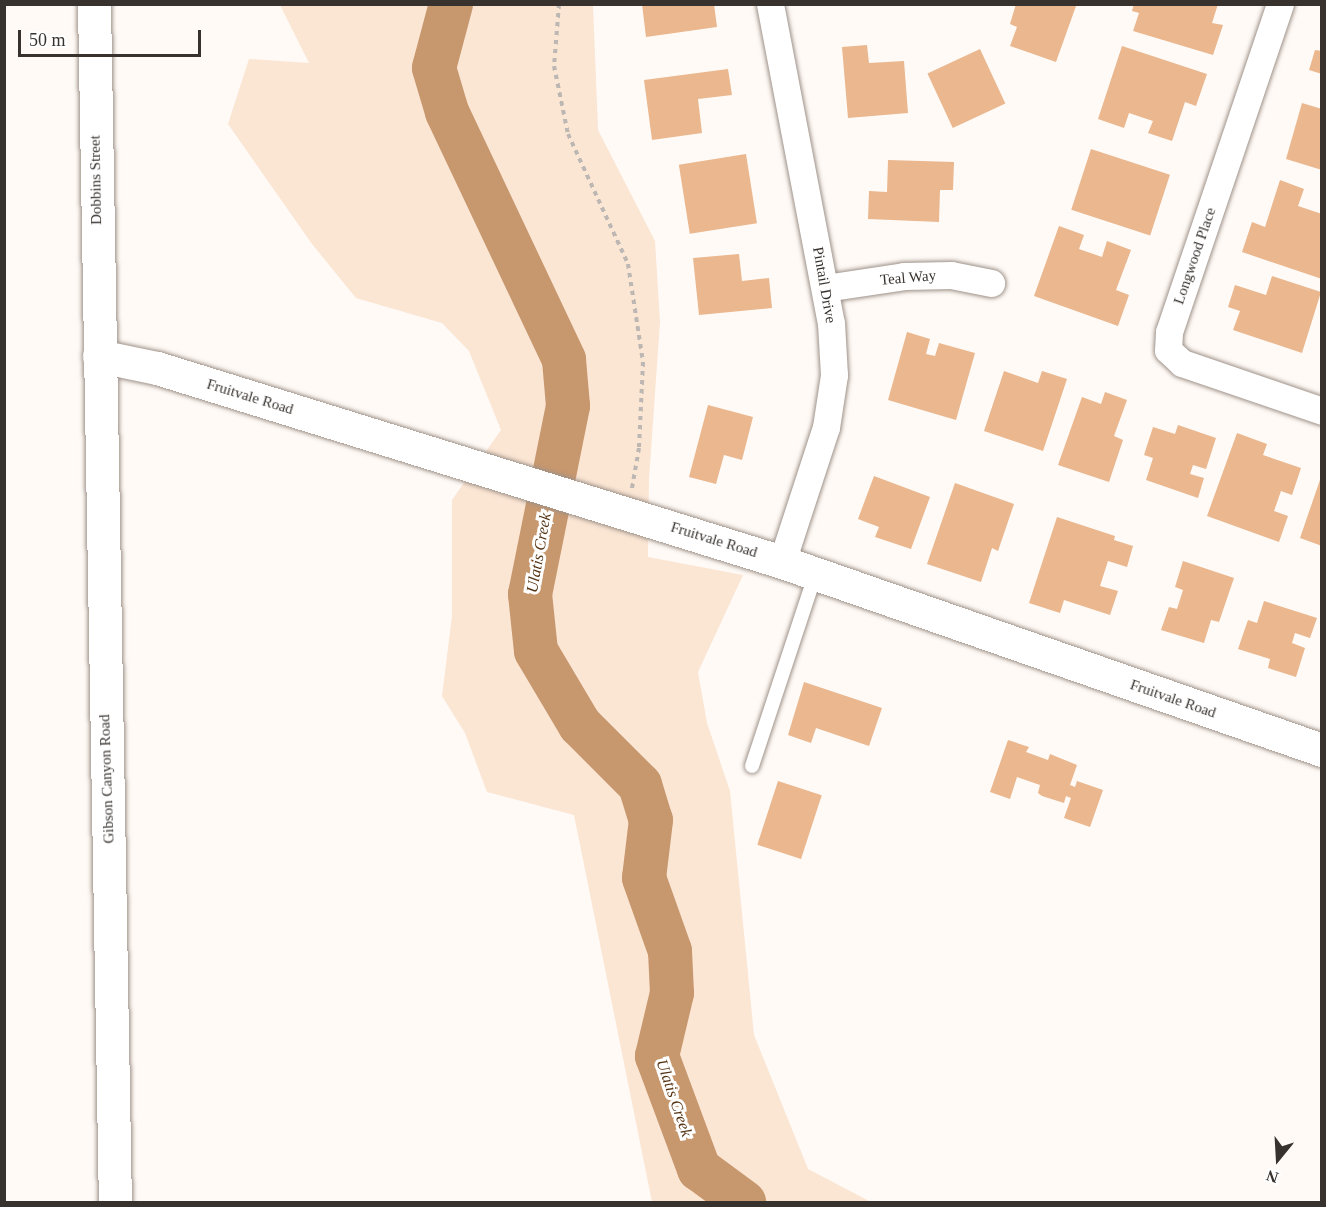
<!DOCTYPE html>
<style>
body{margin:0}
#map{position:relative;width:1326px;height:1207px;overflow:hidden;background:#fffaf6;font-family:Georgia,serif}
div>[style]{position:absolute}
[style*='--x']{left:calc(var(--x)*1px);top:calc(var(--y)*1px);width:calc(var(--w)*1px);rotate:calc(var(--a)*1deg)}
.green>*{inset:0;background:#fbe5d3}
.river>*{height:44px;margin:-22px;padding:0 22px;transform-origin:22px;border-radius:22px;background:#c7976e}
.building>*{inset:0;background:#eab78e;transform-origin:0 0}
.path>*{height:4px;margin-top:-2px;transform-origin:0;background:repeating-linear-gradient(90deg,#bcb7b3 0 4.5px,transparent 0 9px)}
.roads{filter:drop-shadow(0 0 2px #9e9289) drop-shadow(0 0 2px #9e9289)}
.service>*{height:14px;margin:-7px;padding:0 7px;transform-origin:7px;border-radius:7px;background:#fff}
.minor>*{height:27px;margin:-13.5px;padding:0 13.5px;transform-origin:13.5px;border-radius:13.5px;background:#fff}
.tertiary>*{height:33px;margin:-16.5px;padding:0 16.5px;transform-origin:16.5px;border-radius:16.5px;background:#fff}
.secondary>*{height:33px;margin:-16.5px;padding:0 16.5px;transform-origin:16.5px;border-radius:16.5px;background:#fff}
span{translate:-50% -50%;white-space:nowrap;text-align:center;line-height:1.15;-webkit-text-stroke:6px #fff;paint-order:stroke}
.street-label{font-size:15px;color:#37322e}
.water-label{font-size:16px;color:#543212;font-style:italic}
.frame{position:absolute;inset:0;border:6px solid #37322e;pointer-events:none}
.north{position:absolute;left:1248px;top:1129px;width:60px;height:60px;-webkit-text-stroke:4px #fff;paint-order:stroke;rotate:198deg;font-size:16px;font-weight:700;line-height:24px;text-align:center;color:#37322e}
.north::after{content:'';display:block;margin:auto;width:21px;height:27px;background:#37322e;clip-path:polygon(50% 0,100% 100%,50% 72%,0 100%)}
.scale{position:absolute;left:18px;top:30px;width:183px;height:27px;box-sizing:border-box;border:3px solid #37322e;border-top:0;padding-left:8px;font-size:18px;line-height:21px;white-space:nowrap;color:#37322e;-webkit-text-stroke:4px #fff;paint-order:stroke}
</style>
<div id="map">
<div class="green">
<i style="clip-path:polygon(280px 5px,593px 5px,598px 130px,655px 241px,660px 322px,649px 479px,648px 557px,743px 575px,698px 672px,707px 723px,730px 791px,754px 1035px,808px 1169px,871px 1202px,652px 1202px,574px 815px,487px 792px,465px 733px,442px 696px,452px 616px,452px 500px,501px 430px,469px 351px,442px 323px,356px 298px,312px 244px,228px 124px,249px 59px,309px 63px)"></i>
</div>
<div class="river">
<i style="--x:451;--y:4;--w:66;--a:104.9"></i>
<i style="--x:434;--y:68;--w:46;--a:73.5"></i>
<i style="--x:447;--y:112;--w:274;--a:64.7"></i>
<i style="--x:564;--y:360;--w:46;--a:85"></i>
<i style="--x:568;--y:406;--w:192;--a:101.4"></i>
<i style="--x:530;--y:594;--w:57;--a:84"></i>
<i style="--x:536;--y:651;--w:86;--a:59.3"></i>
<i style="--x:580;--y:725;--w:85;--a:45"></i>
<i style="--x:640;--y:785;--w:37;--a:73"></i>
<i style="--x:651;--y:820;--w:58;--a:96.9"></i>
<i style="--x:644;--y:878;--w:77;--a:70.4"></i>
<i style="--x:670;--y:951;--w:42;--a:87.3"></i>
<i style="--x:672;--y:993;--w:65;--a:103.4"></i>
<i style="--x:657;--y:1056;--w:121;--a:69.6"></i>
<i style="--x:699;--y:1169;--w:56;--a:36.3"></i>
</div>
<div class="building">
<i style="clip-path:polygon(642px 4px,714px 4px,717px 27px,646px 37px)"></i>
<i style="clip-path:polygon(1016px 4px,1076px 6px,1056px 62px,1010px 46px,1017px 27px,1010px 24px)"></i>
<i style="clip-path:polygon(1134px 4px,1218px 4px,1212px 23px,1223px 25px,1213px 55px,1133px 31px,1139px 13px,1132px 11px)"></i>
<i style="clip-path:polygon(867px 45px,869px 63px,904px 61px,908px 113px,848px 118px,842px 47px)"></i>
<i style="clip-path:polygon(1122px 46px,1207px 74px,1196px 106px,1185px 102px,1172px 141px,1148px 133px,1153px 121px,1129px 113px,1124px 128px,1098px 119px)"></i>
<i style="left:980px;top:49px;width:60px;height:58px;rotate:65deg"></i>
<i style="clip-path:polygon(1315px 50px,1322px 51px,1322px 74px,1309px 70px)"></i>
<i style="clip-path:polygon(728px 69px,732px 95px,698px 99px,702px 133px,652px 140px,644px 80px)"></i>
<i style="clip-path:polygon(1302px 103px,1322px 109px,1322px 170px,1286px 159px)"></i>
<i style="left:1091px;top:149px;width:83px;height:64px;rotate:18deg"></i>
<i style="left:746px;top:154px;width:70px;height:68px;rotate:81deg"></i>
<i style="clip-path:polygon(888px 160px,954px 162px,953px 190px,940px 190px,939px 222px,868px 219px,869px 191px,887px 192px)"></i>
<i style="clip-path:polygon(1280px 180px,1304px 189px,1298px 206px,1322px 214px,1322px 279px,1242px 252px,1252px 222px,1265px 227px)"></i>
<i style="clip-path:polygon(1059px 226px,1084px 235px,1079px 249px,1102px 257px,1107px 241px,1131px 250px,1116px 290px,1129px 295px,1118px 326px,1034px 296px)"></i>
<i style="clip-path:polygon(739px 254px,742px 281px,769px 278px,772px 308px,699px 315px,693px 258px)"></i>
<i style="clip-path:polygon(1272px 276px,1321px 292px,1302px 353px,1233px 330px,1240px 311px,1228px 307px,1235px 285px,1266px 295px)"></i>
<i style="clip-path:polygon(907px 332px,930px 339px,926px 354px,935px 356px,939px 343px,975px 353px,956px 420px,888px 400px)"></i>
<i style="clip-path:polygon(1004px 371px,1038px 383px,1042px 371px,1067px 379px,1043px 451px,984px 431px)"></i>
<i style="clip-path:polygon(1105px 392px,1127px 400px,1114px 436px,1123px 440px,1109px 482px,1058px 465px,1082px 397px,1101px 404px)"></i>
<i style="clip-path:polygon(708px 405px,753px 417px,742px 460px,724px 455px,716px 484px,689px 477px)"></i>
<i style="clip-path:polygon(1178px 425px,1216px 438px,1206px 469px,1193px 465px,1190px 474px,1204px 478px,1198px 498px,1146px 480px,1153px 458px,1144px 455px,1153px 427px,1175px 434px)"></i>
<i style="clip-path:polygon(1237px 433px,1267px 444px,1263px 455px,1301px 468px,1292px 495px,1281px 491px,1274px 511px,1288px 516px,1279px 542px,1207px 516px)"></i>
<i style="clip-path:polygon(874px 476px,930px 497px,911px 549px,875px 537px,879px 527px,858px 519px)"></i>
<i style="clip-path:polygon(1321px 477px,1322px 477px,1322px 546px,1300px 538px)"></i>
<i style="clip-path:polygon(955px 483px,1014px 504px,998px 551px,992px 548px,981px 582px,927px 564px)"></i>
<i style="clip-path:polygon(1057px 517px,1115px 536px,1114px 540px,1133px 546px,1127px 567px,1108px 561px,1100px 586px,1118px 591px,1110px 615px,1064px 600px,1060px 613px,1029px 603px)"></i>
<i style="clip-path:polygon(1183px 561px,1234px 578px,1219px 622px,1211px 620px,1204px 643px,1161px 630px,1169px 607px,1177px 609px,1183px 590px,1175px 587px)"></i>
<i style="clip-path:polygon(1264px 601px,1317px 618px,1310px 638px,1295px 633px,1292px 643px,1305px 648px,1296px 677px,1268px 668px,1270px 659px,1238px 649px,1248px 620px,1257px 623px)"></i>
<i style="clip-path:polygon(804px 682px,882px 708px,869px 746px,816px 728px,811px 743px,788px 735px)"></i>
<i style="clip-path:polygon(1008px 740px,1029px 747px,1026px 752px,1048px 760px,1050px 754px,1077px 765px,1070px 785px,1075px 787px,1077px 781px,1103px 790px,1090px 827px,1064px 818px,1071px 798px,1066px 796px,1064px 803px,1042px 796px,1038px 793px,1040px 785px,1017px 777px,1010px 799px,990px 792px)"></i>
<i style="left:778px;top:781px;width:46px;height:67px;rotate:18deg"></i>
</div>
<div class="path">
<i style="--x:559;--y:4;--w:62;--a:94.6"></i>
<i style="--x:554;--y:66;--w:69;--a:78.4"></i>
<i style="--x:568;--y:134;--w:143;--a:65.2"></i>
<i style="--x:628;--y:264;--w:99;--a:81.3"></i>
<i style="--x:643;--y:362;--w:86;--a:92.7"></i>
<i style="--x:639;--y:448;--w:41;--a:99.9"></i>
</div>
<div class="roads">
<div class="service">
<i style="--x:752;--y:766;--w:203;--a:-71.7"></i>
</div>
<div class="minor">
<i style="--x:770;--y:4;--w:325;--a:79.2"></i>
<i style="--x:831;--y:323;--w:52;--a:86.7"></i>
<i style="--x:834;--y:375;--w:53;--a:98.7"></i>
<i style="--x:826;--y:427;--w:142;--a:108.1"></i>
<i style="--x:1280;--y:4;--w:346;--a:108.7"></i>
<i style="--x:1169;--y:332;--w:18;--a:93"></i>
<i style="--x:1168;--y:350;--w:19;--a:43"></i>
<i style="--x:1182;--y:363;--w:148;--a:18.9"></i>
<i style="--x:825;--y:288;--w:80;--a:-8.6"></i>
<i style="--x:904;--y:276;--w:47;--a:-1.2"></i>
<i style="--x:951;--y:275;--w:41;--a:11.3"></i>
</div>
<div class="tertiary">
<i style="--x:99;--y:356;--w:59;--a:11.7"></i>
<i style="--x:157;--y:368;--w:654;--a:17.24"></i>
<i style="--x:782;--y:562;--w:572;--a:19.2"></i>
</div>
<div class="secondary">
<i style="--x:94;--y:4;--w:1198;--a:89"></i>
</div>
</div>
<div class="street-label">
<span style="left:96px;top:180px;rotate:-91deg">Dobbins Street</span>
<span style="left:1195px;top:256px;rotate:-71deg">Longwood Place</span>
<span style="left:908px;top:278px;rotate:-5deg">Teal Way</span>
<span style="left:824px;top:285px;rotate:80deg">Pintail Drive</span>
<span style="left:250px;top:397px;rotate:17deg">Fruitvale Road</span>
<span style="left:714px;top:540px;rotate:17deg">Fruitvale Road</span>
<span style="left:1173px;top:699px;rotate:19deg">Fruitvale Road</span>
<span style="left:107px;top:779px;rotate:-92deg">Gibson Canyon Road</span>
</div>
<div class="water-label">
<span style="left:539px;top:553px;rotate:-80deg">Ulatis Creek</span>
<span style="left:674px;top:1098px;rotate:71deg">Ulatis Creek</span>
</div>
<div class="frame"></div>
<div class="north">N</div>
<div class="scale">50 m</div>
</div>
